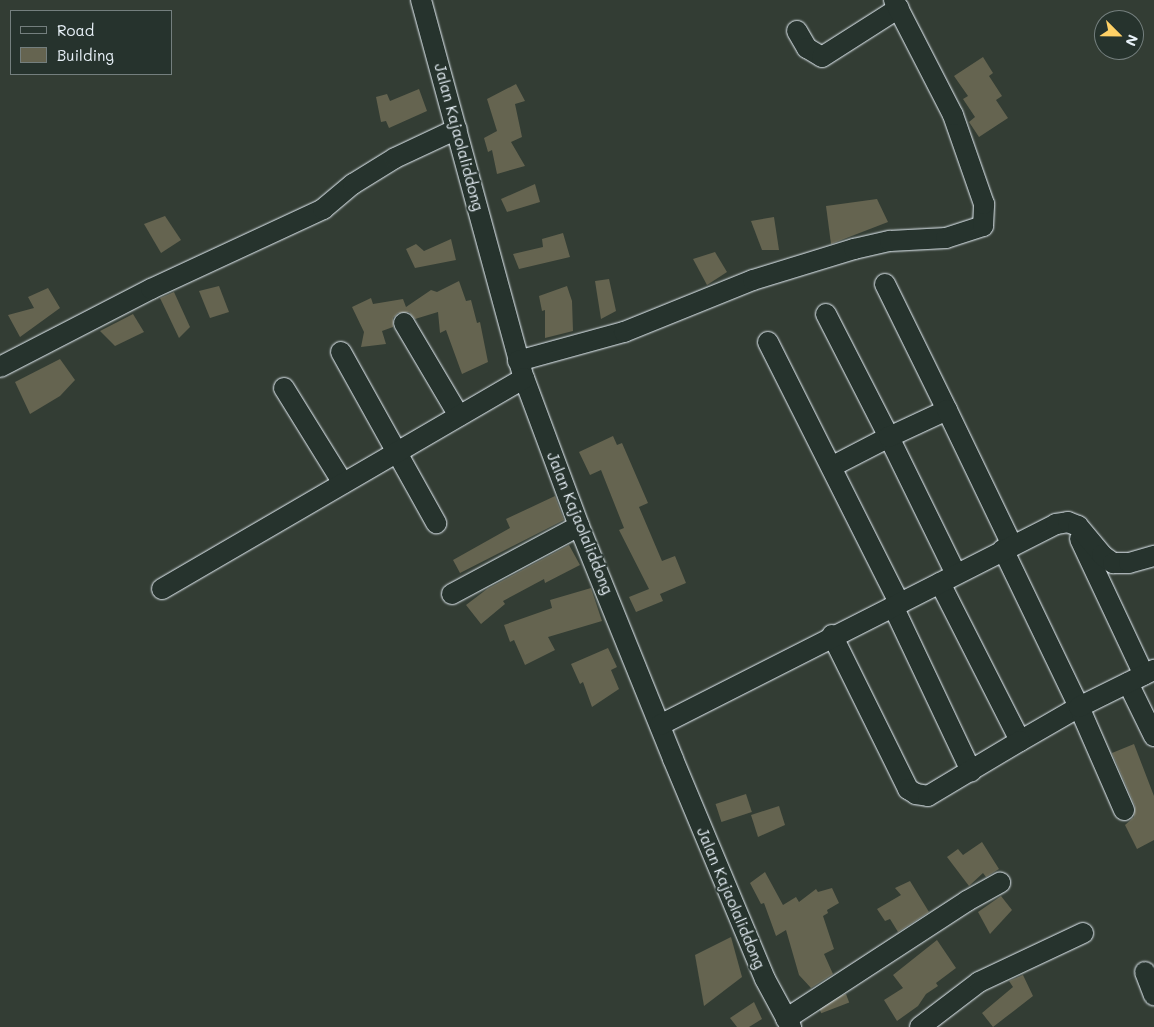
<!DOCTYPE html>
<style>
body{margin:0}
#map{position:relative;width:1154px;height:1027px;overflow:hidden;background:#333d34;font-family:Mali,sans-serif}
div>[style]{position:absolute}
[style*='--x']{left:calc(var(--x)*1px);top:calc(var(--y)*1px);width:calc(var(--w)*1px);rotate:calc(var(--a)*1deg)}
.building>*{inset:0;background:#656450;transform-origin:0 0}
.roads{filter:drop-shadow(0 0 1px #e8f1f8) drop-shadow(0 0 1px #e8f1f8)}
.minor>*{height:20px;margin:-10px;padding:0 10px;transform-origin:10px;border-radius:10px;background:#26332d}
span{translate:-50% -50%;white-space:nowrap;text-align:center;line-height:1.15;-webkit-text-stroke:4px #26332d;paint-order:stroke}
.street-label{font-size:15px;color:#e8f1f8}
.legend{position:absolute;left:10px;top:10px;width:162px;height:65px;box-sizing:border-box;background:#26332d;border:1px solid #747f7e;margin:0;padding:6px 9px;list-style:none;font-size:15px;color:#e8f1f8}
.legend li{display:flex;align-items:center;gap:10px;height:25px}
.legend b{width:25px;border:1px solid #747f7e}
.north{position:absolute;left:1094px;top:10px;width:50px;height:50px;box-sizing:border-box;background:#26332d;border:1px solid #747f7e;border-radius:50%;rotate:113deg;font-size:14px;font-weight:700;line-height:20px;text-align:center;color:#e8f1f8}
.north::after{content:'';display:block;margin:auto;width:18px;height:22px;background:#ffd166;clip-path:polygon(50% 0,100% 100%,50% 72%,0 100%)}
</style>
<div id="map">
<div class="building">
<i style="clip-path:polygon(983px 57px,993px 73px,989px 76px,1002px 96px,996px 100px,1008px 118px,979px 137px,969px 122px,975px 117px,963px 99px,968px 96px,954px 76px)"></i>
<i style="clip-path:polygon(516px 84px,525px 101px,515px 104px,522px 137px,511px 142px,525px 166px,497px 174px,492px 150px,488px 152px,484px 138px,497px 131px,487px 99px)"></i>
<i style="clip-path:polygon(419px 89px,427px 111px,389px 128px,386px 121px,381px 122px,376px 97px,387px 94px,390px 101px)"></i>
<i style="clip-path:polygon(535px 184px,540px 202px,507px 212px,501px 199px)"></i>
<i style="clip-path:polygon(877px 199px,888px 222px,831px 244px,826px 206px)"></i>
<i style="clip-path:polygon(165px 216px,181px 240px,161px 253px,144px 224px)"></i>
<i style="clip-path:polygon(774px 217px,779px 250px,762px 250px,751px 221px)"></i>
<i style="clip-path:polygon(563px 233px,570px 257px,519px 269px,513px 254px,543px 247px,542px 239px)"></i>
<i style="clip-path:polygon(451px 239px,456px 260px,415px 268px,406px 249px,416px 244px,424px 251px)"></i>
<i style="clip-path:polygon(715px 252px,727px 272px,707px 285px,693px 259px)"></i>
<i style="clip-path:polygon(609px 279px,616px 311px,601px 319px,595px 281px)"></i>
<i style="clip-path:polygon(459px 281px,466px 301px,471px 300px,477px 323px,480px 322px,488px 362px,462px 374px,446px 330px,440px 333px,438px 312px,415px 319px,409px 312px,398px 313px,393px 318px,393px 327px,382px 331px,386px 344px,361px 347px,364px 332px,352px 307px,371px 298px,373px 304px,403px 299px,406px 307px,431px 290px,437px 292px)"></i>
<i style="clip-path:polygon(219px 286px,229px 312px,210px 318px,199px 291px)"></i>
<i style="clip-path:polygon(567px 286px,572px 301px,573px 331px,545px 338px,545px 310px,542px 311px,539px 296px)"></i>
<i style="clip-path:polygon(48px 288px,60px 308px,20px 337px,8px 315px,34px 308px,28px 297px)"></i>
<i style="clip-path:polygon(174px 292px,190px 327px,179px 338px,160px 298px)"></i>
<i style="clip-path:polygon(133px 314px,144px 332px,115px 346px,100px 331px)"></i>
<i style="clip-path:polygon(60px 359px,75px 380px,60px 396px,30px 414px,15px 382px)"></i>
<i style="clip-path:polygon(613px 436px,617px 445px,622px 443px,648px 503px,639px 507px,662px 561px,675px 556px,686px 583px,660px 594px,663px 601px,636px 612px,629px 597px,649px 589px,619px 530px,624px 528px,601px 470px,590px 475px,579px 452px)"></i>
<i style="clip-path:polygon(555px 496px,564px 520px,460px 573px,453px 560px,510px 528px,506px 519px)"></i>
<i style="clip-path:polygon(569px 545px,580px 565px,545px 583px,544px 579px,503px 601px,505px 604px,481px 624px,466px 605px,487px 589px)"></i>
<i style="clip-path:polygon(591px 588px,602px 621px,548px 637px,555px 650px,525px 665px,514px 640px,510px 642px,504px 625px,552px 608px,550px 600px)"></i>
<i style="clip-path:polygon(608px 648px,617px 667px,611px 670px,619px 689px,592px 707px,583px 682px,580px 684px,571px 664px)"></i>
<i style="clip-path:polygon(1134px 744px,1154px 796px,1154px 840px,1137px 849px,1125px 825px,1134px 817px,1135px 806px,1112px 753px)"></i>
<i style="left:746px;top:794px;width:19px;height:32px;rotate:72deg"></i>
<i style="clip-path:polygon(779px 806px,785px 825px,758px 837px,751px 815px)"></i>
<i style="clip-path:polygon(982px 842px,999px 869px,986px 877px,983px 873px,969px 886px,947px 857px,958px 849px,963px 855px)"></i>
<i style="clip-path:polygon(765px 872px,783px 905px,796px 897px,799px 902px,816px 889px,818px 892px,832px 888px,839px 903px,827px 910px,828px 913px,823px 916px,834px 949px,824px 954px,833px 974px,811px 988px,799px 975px,786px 930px,776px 936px,764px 903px,761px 904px,750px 883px)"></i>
<i style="clip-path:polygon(910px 881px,929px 912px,898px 932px,890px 919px,885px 921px,877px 909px,901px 895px,895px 888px)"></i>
<i style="clip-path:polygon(1001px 896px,1012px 910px,990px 934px,978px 912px)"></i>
<i style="clip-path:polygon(731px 937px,742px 977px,704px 1006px,695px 955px)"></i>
<i style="clip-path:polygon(937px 940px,956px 968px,936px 983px,938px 986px,926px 994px,918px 1006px,897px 1021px,884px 1000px,903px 988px,893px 975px)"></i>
<i style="clip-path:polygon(1023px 975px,1033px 996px,993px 1027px,982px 1013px,1013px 987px,1009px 981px)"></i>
<i style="left:846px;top:994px;width:9px;height:30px;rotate:69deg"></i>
<i style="clip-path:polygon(754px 1002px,762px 1019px,749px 1027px,737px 1027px,730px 1018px)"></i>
</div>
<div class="roads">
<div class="minor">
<i style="--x:421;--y:0;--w:392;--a:74.8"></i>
<i style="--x:524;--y:378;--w:158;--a:69.6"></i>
<i style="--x:579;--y:526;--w:251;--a:68"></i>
<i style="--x:673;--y:759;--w:238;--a:67.3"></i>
<i style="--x:765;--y:979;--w:55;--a:61.6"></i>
<i style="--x:797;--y:31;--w:20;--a:60"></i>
<i style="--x:807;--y:48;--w:17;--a:31"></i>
<i style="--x:822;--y:57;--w:91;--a:-32.5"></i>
<i style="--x:885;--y:284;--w:140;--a:63.8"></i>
<i style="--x:826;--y:314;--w:138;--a:62.9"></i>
<i style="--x:889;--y:437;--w:65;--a:152.7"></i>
<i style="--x:404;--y:323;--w:108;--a:59.4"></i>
<i style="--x:768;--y:342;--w:291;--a:63.3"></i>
<i style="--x:341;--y:352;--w:196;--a:60.9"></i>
<i style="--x:518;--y:361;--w:110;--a:-15.3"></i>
<i style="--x:624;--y:332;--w:139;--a:-22"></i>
<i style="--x:753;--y:280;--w:106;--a:-17.1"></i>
<i style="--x:854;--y:249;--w:37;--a:-13"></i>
<i style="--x:890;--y:241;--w:56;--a:-3.1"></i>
<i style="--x:946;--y:238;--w:39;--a:-18"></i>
<i style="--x:983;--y:226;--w:22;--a:-87"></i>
<i style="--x:984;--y:204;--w:94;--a:-109.2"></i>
<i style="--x:953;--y:115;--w:129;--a:-117.2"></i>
<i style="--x:0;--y:367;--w:170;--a:-27.3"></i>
<i style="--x:151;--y:289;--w:190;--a:-24.9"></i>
<i style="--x:323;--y:209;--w:39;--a:-40"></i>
<i style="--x:353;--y:184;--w:49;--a:-31.8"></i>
<i style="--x:395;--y:158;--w:68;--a:-25.1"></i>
<i style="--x:284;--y:388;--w:112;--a:58.2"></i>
<i style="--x:1080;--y:539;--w:150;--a:64.8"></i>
<i style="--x:956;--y:574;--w:153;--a:-116.1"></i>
<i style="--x:889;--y:437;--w:64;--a:-25"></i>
<i style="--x:947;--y:410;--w:150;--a:64.3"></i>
<i style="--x:940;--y:583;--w:177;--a:63.1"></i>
<i style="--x:1020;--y:741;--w:68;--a:-30"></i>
<i style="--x:1079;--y:707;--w:175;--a:-115.7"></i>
<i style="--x:162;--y:589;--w:419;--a:-30.2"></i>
<i style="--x:452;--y:594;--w:144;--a:-28.2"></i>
<i style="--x:893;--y:606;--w:183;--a:64.7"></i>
<i style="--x:832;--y:635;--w:172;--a:63.7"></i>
<i style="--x:908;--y:789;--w:9;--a:32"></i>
<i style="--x:916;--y:794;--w:12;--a:9"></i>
<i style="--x:928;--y:796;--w:107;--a:-30.9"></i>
<i style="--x:1128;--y:683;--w:59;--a:63.9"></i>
<i style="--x:660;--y:725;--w:444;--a:-26.9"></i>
<i style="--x:1056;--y:524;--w:12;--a:-9"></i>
<i style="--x:1068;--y:522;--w:11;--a:22"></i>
<i style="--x:1078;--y:526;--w:38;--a:50"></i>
<i style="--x:1102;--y:555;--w:14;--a:36"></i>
<i style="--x:1113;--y:563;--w:16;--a:0"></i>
<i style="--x:1129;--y:563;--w:26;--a:-16"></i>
<i style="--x:1124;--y:810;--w:112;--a:-113.6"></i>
<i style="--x:1079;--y:707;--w:84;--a:-26.3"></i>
<i style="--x:1145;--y:972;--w:25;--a:69"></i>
<i style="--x:786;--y:1019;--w:216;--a:-33.1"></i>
<i style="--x:967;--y:901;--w:38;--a:-29"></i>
<i style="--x:920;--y:1027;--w:74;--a:-37.3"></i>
<i style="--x:979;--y:982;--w:115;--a:-25.2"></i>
</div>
</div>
<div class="street-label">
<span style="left:459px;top:137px;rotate:75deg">Jalan Kajaolaliddong</span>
<span style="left:580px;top:523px;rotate:68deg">Jalan Kajaolaliddong</span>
<span style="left:731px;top:898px;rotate:67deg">Jalan Kajaolaliddong</span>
</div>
<ul class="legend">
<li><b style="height:6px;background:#26332d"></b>Road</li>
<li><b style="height:14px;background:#656450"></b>Building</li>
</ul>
<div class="north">N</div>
</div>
